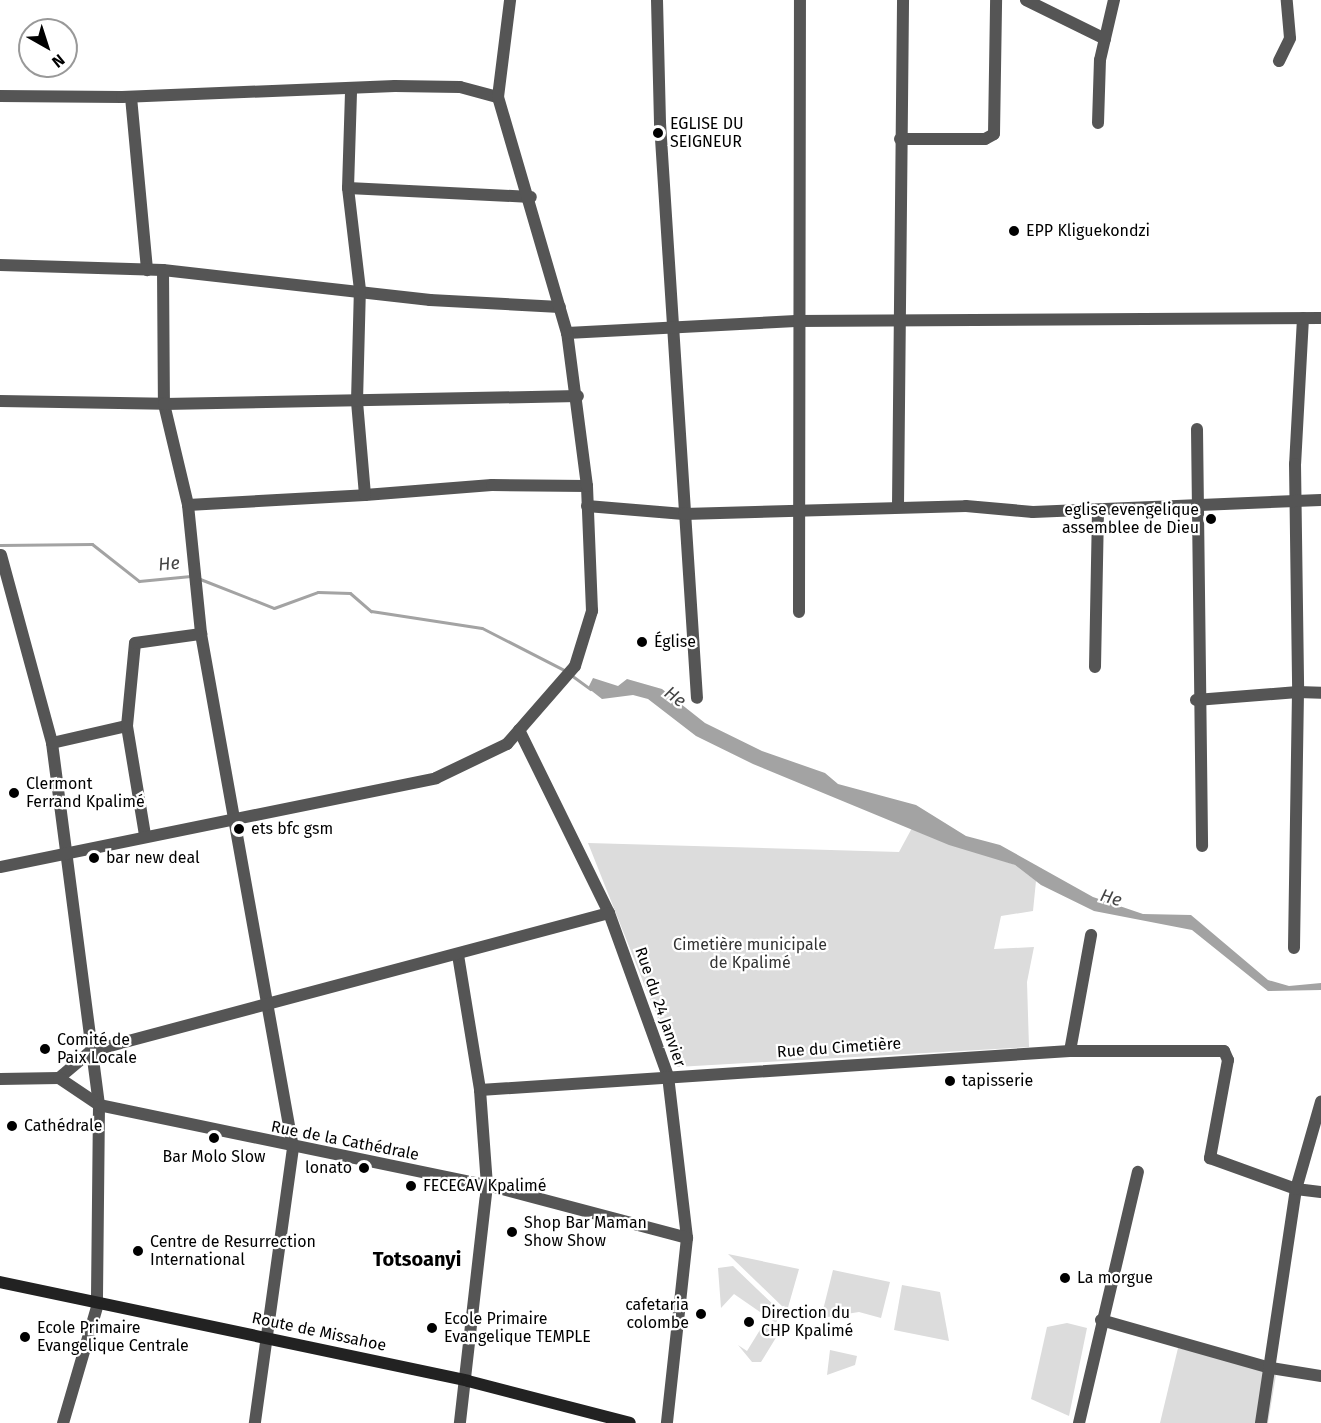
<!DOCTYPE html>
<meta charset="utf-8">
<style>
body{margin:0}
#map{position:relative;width:1321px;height:1423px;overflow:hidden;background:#fff;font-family:"Fira Sans",sans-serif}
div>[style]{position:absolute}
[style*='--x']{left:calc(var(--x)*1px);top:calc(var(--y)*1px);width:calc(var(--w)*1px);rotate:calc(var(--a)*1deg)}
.green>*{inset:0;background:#dcdcdc}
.water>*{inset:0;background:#a3a3a3}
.stream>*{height:3px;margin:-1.5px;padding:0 1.5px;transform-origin:1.5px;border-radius:1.5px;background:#a3a3a3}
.minor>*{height:12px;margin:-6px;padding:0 6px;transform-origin:6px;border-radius:6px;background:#555}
.secondary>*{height:12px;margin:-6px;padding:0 6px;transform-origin:6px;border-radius:6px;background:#222}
.dots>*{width:16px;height:16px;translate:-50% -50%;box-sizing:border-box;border:3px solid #fff;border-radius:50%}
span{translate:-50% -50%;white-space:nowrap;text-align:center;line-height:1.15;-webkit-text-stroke:4.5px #fff;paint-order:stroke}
.poi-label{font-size:16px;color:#000}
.left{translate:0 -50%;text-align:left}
.right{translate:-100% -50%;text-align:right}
.park-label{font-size:16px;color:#333}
.street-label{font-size:16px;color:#000}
.water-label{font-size:18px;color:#444;font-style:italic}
.quarter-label{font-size:20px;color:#000;font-weight:700}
.north{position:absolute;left:18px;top:18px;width:60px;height:60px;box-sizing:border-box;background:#fff;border:2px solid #999;border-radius:50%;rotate:141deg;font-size:16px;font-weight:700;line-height:24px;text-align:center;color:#000}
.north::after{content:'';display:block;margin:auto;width:21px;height:27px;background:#000;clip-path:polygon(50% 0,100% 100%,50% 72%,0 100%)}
</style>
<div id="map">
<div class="green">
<i style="clip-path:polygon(912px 828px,1015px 865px,1036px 881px,1033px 911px,1001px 916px,994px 949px,1034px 947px,1027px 982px,1029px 1047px,677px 1067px,588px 843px,899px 852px)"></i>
<i style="clip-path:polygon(728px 1254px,799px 1269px,787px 1311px)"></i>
<i style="clip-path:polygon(733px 1266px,781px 1312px,776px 1323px,734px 1294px,721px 1308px,718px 1268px)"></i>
<i style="clip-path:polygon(833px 1270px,890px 1282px,881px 1318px,859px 1312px,821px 1318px)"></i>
<i style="clip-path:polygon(902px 1285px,940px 1292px,949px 1341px,894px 1330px)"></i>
<i style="clip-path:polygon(1067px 1323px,1087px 1328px,1069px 1416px,1031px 1399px,1047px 1327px)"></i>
<i style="clip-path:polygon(763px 1325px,777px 1336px,761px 1362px,752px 1362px,738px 1345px,747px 1351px)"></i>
<i style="clip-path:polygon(1178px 1348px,1277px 1369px,1268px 1423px,1160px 1423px)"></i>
<i style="clip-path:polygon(830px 1350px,857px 1356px,855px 1365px,827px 1375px)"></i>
</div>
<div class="water">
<i style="clip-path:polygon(593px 678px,618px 686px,627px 679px,662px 689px,705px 723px,762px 751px,825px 773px,838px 784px,916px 805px,966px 836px,1000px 845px,1093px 897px,1143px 914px,1191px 915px,1268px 980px,1289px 986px,1321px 983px,1321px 990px,1268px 991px,1192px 930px,1094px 911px,1041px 885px,1015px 865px,949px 845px,753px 764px,696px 736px,648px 699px,633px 695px,602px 699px,588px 688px)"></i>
</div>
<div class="stream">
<i style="--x:0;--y:545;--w:92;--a:-0.6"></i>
<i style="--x:92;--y:544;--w:60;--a:38.2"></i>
<i style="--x:139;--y:581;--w:52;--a:-5.5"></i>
<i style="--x:200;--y:579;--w:79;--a:21.4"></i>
<i style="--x:274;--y:608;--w:47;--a:-20"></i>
<i style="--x:318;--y:592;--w:32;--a:2"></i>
<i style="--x:350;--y:593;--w:28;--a:41"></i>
<i style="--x:371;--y:611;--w:112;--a:8.7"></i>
<i style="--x:482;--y:628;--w:94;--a:27.1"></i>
<i style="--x:571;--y:675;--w:24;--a:36"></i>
</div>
<div class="minor">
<i style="--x:657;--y:0;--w:123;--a:88.6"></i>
<i style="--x:660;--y:123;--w:576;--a:86.32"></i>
<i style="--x:1026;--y:0;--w:88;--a:26.3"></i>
<i style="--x:1279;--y:61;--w:25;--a:-64"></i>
<i style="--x:1290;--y:38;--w:38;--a:-95"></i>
<i style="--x:0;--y:96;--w:122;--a:0.5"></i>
<i style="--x:122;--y:97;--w:273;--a:-2.3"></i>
<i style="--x:395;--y:86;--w:65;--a:0.9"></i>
<i style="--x:460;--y:87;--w:39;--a:15"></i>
<i style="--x:131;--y:97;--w:174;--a:84.7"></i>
<i style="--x:1098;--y:123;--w:63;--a:-88.2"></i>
<i style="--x:1100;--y:60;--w:62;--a:-76.9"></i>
<i style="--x:900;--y:139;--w:85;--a:0"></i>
<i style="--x:985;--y:139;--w:10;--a:-29"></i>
<i style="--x:994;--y:134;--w:134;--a:-89.1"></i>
<i style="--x:348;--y:188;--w:183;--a:2.8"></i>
<i style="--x:0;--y:265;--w:163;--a:1.8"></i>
<i style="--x:163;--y:270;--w:269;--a:6.4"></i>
<i style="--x:430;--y:300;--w:130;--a:3.1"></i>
<i style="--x:163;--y:270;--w:134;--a:89.6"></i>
<i style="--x:164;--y:404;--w:104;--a:76.6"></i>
<i style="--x:188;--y:505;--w:130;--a:84.2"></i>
<i style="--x:201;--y:634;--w:522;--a:79.85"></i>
<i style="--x:293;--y:1148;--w:278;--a:97.9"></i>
<i style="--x:1303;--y:318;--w:146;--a:93.1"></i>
<i style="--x:1295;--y:464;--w:228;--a:89.2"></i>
<i style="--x:1298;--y:692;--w:23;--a:2"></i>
<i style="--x:567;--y:333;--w:229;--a:-3"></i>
<i style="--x:796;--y:321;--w:525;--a:-0.33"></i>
<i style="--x:0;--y:401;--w:164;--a:1"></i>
<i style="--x:164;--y:404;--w:414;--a:-1.1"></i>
<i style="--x:1197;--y:429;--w:417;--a:89.3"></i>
<i style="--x:365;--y:495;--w:127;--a:-4.5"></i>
<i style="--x:492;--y:485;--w:95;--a:0.6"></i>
<i style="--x:188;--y:505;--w:177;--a:-3.2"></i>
<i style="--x:365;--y:495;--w:94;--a:-94.9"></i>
<i style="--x:357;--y:401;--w:111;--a:-88.5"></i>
<i style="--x:360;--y:290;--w:103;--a:-96.7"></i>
<i style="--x:348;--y:188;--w:98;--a:-88.2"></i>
<i style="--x:587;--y:506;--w:97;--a:4.7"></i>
<i style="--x:684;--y:514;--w:282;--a:-1.6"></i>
<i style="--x:966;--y:506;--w:67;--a:5.1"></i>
<i style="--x:1033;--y:512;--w:288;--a:-2.4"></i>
<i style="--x:898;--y:506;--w:506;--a:-89.43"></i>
<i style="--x:1;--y:555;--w:195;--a:74.8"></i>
<i style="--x:52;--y:743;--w:365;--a:82.6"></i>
<i style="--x:99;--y:1105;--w:202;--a:90.6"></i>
<i style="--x:97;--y:1307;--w:121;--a:106.3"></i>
<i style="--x:799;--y:612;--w:612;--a:-89.91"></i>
<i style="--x:1095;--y:667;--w:155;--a:-88.9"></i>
<i style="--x:1196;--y:700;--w:102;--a:-4.5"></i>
<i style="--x:1298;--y:692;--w:256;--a:90.9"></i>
<i style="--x:519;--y:730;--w:204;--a:63.8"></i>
<i style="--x:609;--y:913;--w:173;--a:70.1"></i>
<i style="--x:668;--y:1076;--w:163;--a:83.3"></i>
<i style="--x:687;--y:1238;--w:186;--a:96.2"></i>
<i style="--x:52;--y:743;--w:77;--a:-12.8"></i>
<i style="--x:145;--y:835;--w:110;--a:-99.4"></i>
<i style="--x:127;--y:726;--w:83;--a:-84.5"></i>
<i style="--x:135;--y:643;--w:67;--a:-7.8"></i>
<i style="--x:0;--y:867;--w:445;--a:-11.5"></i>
<i style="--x:436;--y:778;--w:79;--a:-25.6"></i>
<i style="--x:507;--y:744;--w:103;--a:-48.9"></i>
<i style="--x:575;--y:666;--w:58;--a:-72.8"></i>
<i style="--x:592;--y:611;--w:125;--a:-92.3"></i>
<i style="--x:587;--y:486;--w:154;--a:-97.4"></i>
<i style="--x:567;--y:333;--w:246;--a:-106.3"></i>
<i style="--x:498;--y:97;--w:98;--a:-82.9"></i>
<i style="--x:458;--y:955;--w:137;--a:80.7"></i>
<i style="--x:480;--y:1090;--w:95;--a:85.8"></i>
<i style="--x:487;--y:1185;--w:240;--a:96.5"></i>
<i style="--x:1070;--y:1051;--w:118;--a:-79.7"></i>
<i style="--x:59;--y:1078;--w:42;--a:-40.2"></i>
<i style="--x:91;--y:1051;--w:536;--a:-14.92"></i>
<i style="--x:0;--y:1079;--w:59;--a:-1"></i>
<i style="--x:59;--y:1078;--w:48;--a:34"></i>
<i style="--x:99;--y:1105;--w:396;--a:11.7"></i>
<i style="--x:487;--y:1185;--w:207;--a:14.8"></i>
<i style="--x:480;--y:1090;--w:591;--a:-3.78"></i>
<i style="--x:1070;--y:1051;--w:154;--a:0"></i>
<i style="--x:1224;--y:1051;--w:10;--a:66"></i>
<i style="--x:1228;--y:1060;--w:100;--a:100.4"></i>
<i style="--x:1210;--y:1158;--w:91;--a:19.8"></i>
<i style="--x:1296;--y:1189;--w:25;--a:7"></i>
<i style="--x:1101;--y:1320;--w:177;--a:15.8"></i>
<i style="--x:1271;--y:1368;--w:51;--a:9.1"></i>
<i style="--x:1079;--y:1423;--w:258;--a:-76.8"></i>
<i style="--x:1261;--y:1423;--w:237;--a:-81.5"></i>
<i style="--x:1296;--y:1189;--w:91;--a:-74"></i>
</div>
<div class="secondary">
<i style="--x:0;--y:1282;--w:478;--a:11.9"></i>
<i style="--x:468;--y:1381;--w:167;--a:14.5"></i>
</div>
<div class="dots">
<i style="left:658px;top:133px;background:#000"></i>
<i style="left:1014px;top:231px;background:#000"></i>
<i style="left:1211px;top:519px;background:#000"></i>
<i style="left:642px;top:642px;background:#000"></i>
<i style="left:14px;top:793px;background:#000"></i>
<i style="left:239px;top:829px;background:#000"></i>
<i style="left:94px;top:858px;background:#000"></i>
<i style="left:45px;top:1049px;background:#000"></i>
<i style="left:950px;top:1081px;background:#000"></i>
<i style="left:12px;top:1126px;background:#000"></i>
<i style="left:214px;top:1138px;background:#000"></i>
<i style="left:364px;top:1168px;background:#000"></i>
<i style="left:411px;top:1186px;background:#000"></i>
<i style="left:512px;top:1232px;background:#000"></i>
<i style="left:138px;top:1251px;background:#000"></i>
<i style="left:1065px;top:1278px;background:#000"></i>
<i style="left:701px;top:1314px;background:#000"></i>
<i style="left:749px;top:1322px;background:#000"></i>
<i style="left:432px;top:1328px;background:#000"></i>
<i style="left:25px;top:1337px;background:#000"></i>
</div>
<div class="poi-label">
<span class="left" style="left:670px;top:133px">EGLISE DU<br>SEIGNEUR</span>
<span class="left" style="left:1026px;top:231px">EPP Kliguekondzi</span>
<span class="right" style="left:1199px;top:519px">eglise evengelique<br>assemblee de Dieu</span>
<span class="left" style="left:654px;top:642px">Église</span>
<span class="left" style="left:26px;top:793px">Clermont<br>Ferrand Kpalimé</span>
<span class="left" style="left:251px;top:829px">ets bfc gsm</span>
<span class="left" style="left:106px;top:858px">bar new deal</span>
<span class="left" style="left:57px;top:1049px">Comité de<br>Paix Locale</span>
<span class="left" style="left:962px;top:1081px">tapisserie</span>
<span class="left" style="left:24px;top:1126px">Cathédrale</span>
<span style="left:214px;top:1157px">Bar Molo Slow</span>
<span class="right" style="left:352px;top:1168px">lonato</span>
<span class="left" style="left:423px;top:1186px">FECECAV Kpalimé</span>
<span class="left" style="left:524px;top:1232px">Shop Bar Maman<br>Show Show</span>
<span class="left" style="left:150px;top:1251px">Centre de Resurrection<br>International</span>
<span class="left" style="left:1077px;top:1278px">La morgue</span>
<span class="right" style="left:689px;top:1314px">cafetaria<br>colombe</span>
<span class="left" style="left:761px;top:1322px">Direction du<br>CHP Kpalimé</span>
<span class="left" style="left:444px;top:1328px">Ecole Primaire<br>Evangelique TEMPLE</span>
<span class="left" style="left:37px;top:1337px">Ecole Primaire<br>Evangelique Centrale</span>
</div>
<div class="park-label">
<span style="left:750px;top:954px">Cimetière municipale<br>de Kpalimé</span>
</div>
<div class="street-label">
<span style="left:660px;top:1007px;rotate:71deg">Rue du 24 Janvier</span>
<span style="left:839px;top:1048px;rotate:-4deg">Rue du Cimetière</span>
<span style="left:345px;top:1141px;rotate:11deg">Rue de la Cathédrale</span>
<span style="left:319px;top:1332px;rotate:12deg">Route de Missahoe</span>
</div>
<div class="water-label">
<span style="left:169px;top:564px;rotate:-5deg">He</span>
<span style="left:675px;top:697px;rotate:37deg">He</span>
<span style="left:1111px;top:898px;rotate:17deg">He</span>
</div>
<div class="quarter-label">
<span style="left:417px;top:1259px">Totsoanyi</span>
</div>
<div class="north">N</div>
</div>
